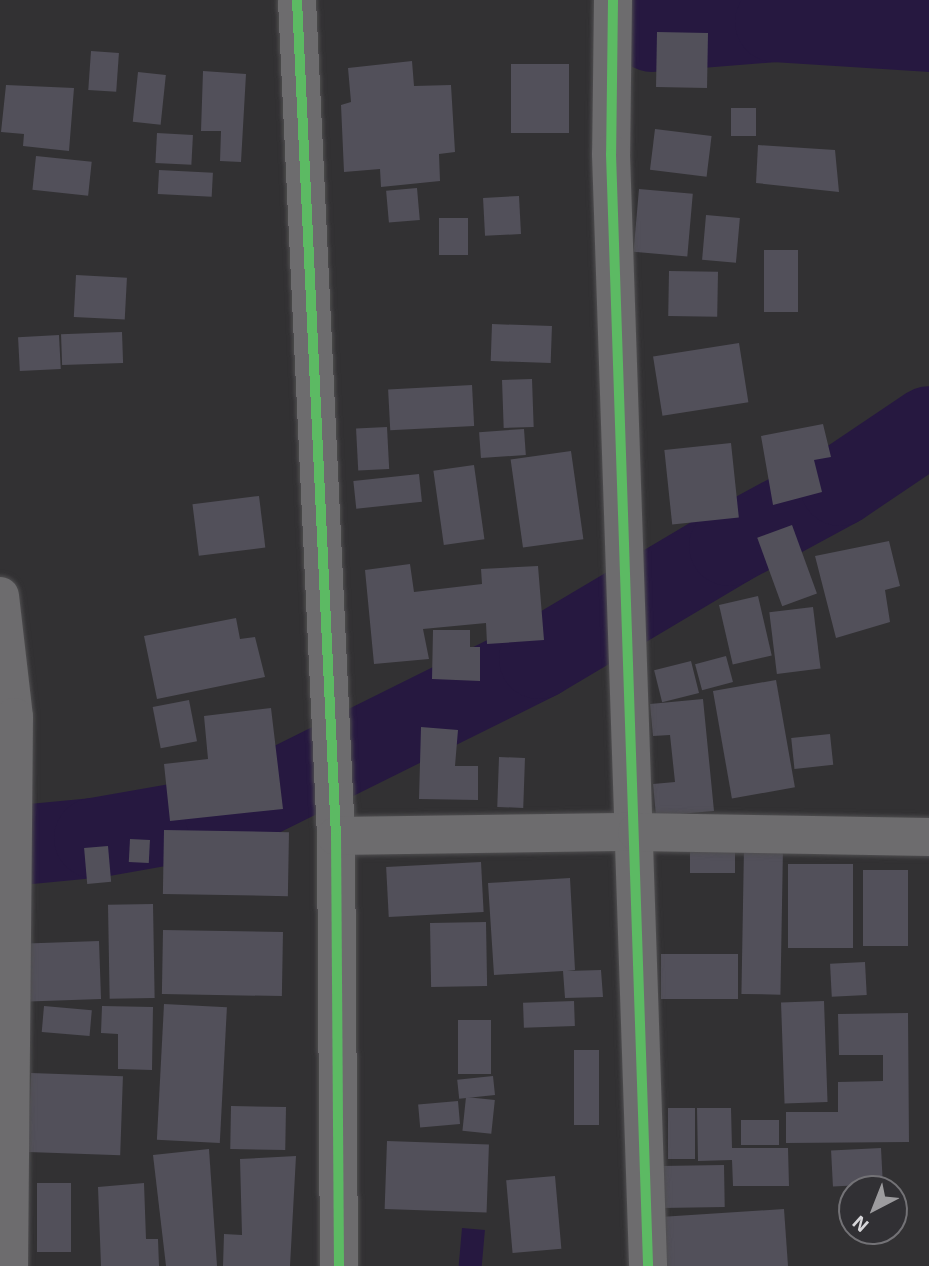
<!DOCTYPE html>
<style>
body{margin:0}
#map{position:relative;width:929px;height:1266px;overflow:hidden;background:#323133;font-family:"Exo 2",sans-serif}
div>[style]{position:absolute}
[style*='--x']{left:calc(var(--x)*1px);top:calc(var(--y)*1px);width:calc(var(--w)*1px);rotate:calc(var(--a)*1deg)}
.water>*{inset:0;background:#261840;transform-origin:0 0}
.river>*{height:80px;margin:-40px;padding:0 40px;transform-origin:40px;border-radius:40px;background:#261840}
.building>*{inset:0;background:#52505a;transform-origin:0 0}
.roads{filter:drop-shadow(0 0 2px #504f51) drop-shadow(0 0 2px #504f51)}
.minor>*{height:38px;margin:-19px;padding:0 19px;transform-origin:19px;border-radius:19px;background:#6d6c6e}
.cycleway>*{height:10px;margin:-5px;padding:0 5px;transform-origin:5px;border-radius:5px;background:#5cba63}
span{translate:-50% -50%;white-space:nowrap;text-align:center;line-height:1.15;-webkit-text-stroke:6px #313034;paint-order:stroke}
.north{position:absolute;left:838px;top:1175px;width:70px;height:70px;box-sizing:border-box;background:#313034;border:2px solid #737276;border-radius:50%;rotate:222deg;font-size:19px;font-weight:700;line-height:28px;text-align:center;color:#d7d6d9}
.north::after{content:'';display:block;margin:auto;width:24px;height:32px;background:#9d9c9f;clip-path:polygon(50% 0,100% 100%,50% 72%,0 100%)}
</style>
<div id="map">
<div class="water">
<i style="left:462px;top:1228px;width:23px;height:38px;rotate:5deg"></i>
</div>
<div class="river">
<i style="--x:652;--y:32;--w:123;--a:-4.6"></i>
<i style="--x:775;--y:22;--w:154;--a:3.7"></i>
<i style="--x:0;--y:847;--w:94;--a:-5.5"></i>
<i style="--x:94;--y:838;--w:133;--a:-10"></i>
<i style="--x:225;--y:815;--w:351;--a:-26.4"></i>
<i style="--x:539;--y:659;--w:221;--a:-30.7"></i>
<i style="--x:729;--y:546;--w:126;--a:-28.4"></i>
<i style="--x:840;--y:486;--w:107;--a:-34"></i>
</div>
<div class="building">
<i style="left:657px;top:32px;width:51px;height:55px;rotate:1deg"></i>
<i style="left:91px;top:51px;width:28px;height:39px;rotate:4deg"></i>
<i style="clip-path:polygon(412px 61px,414px 86px,451px 85px,455px 152px,439px 154px,440px 181px,381px 187px,380px 169px,344px 172px,341px 105px,351px 102px,348px 68px)"></i>
<i style="left:511px;top:64px;width:58px;height:69px"></i>
<i style="clip-path:polygon(203px 71px,246px 74px,241px 162px,220px 161px,221px 131px,201px 131px)"></i>
<i style="left:138px;top:72px;width:28px;height:50px;rotate:6deg"></i>
<i style="clip-path:polygon(6px 85px,74px 88px,69px 151px,23px 146px,24px 134px,1px 132px)"></i>
<i style="left:731px;top:108px;width:25px;height:28px"></i>
<i style="left:655px;top:129px;width:57px;height:41px;rotate:7deg"></i>
<i style="left:157px;top:133px;width:36px;height:30px;rotate:3deg"></i>
<i style="clip-path:polygon(758px 145px,835px 150px,839px 192px,756px 183px)"></i>
<i style="left:36px;top:156px;width:56px;height:34px;rotate:6deg"></i>
<i style="left:159px;top:170px;width:54px;height:24px;rotate:3deg"></i>
<i style="left:417px;top:188px;width:32px;height:31px;rotate:85deg"></i>
<i style="left:639px;top:189px;width:54px;height:63px;rotate:5deg"></i>
<i style="left:519px;top:196px;width:38px;height:36px;rotate:87deg"></i>
<i style="left:706px;top:215px;width:34px;height:45px;rotate:5deg"></i>
<i style="left:439px;top:218px;width:29px;height:37px"></i>
<i style="left:764px;top:250px;width:34px;height:62px"></i>
<i style="left:669px;top:271px;width:49px;height:45px;rotate:1deg"></i>
<i style="left:76px;top:275px;width:51px;height:42px;rotate:3deg"></i>
<i style="left:492px;top:324px;width:60px;height:37px;rotate:2deg"></i>
<i style="left:122px;top:332px;width:31px;height:61px;rotate:88deg"></i>
<i style="left:59px;top:335px;width:34px;height:41px;rotate:87deg"></i>
<i style="left:739px;top:343px;width:60px;height:87px;rotate:81deg"></i>
<i style="left:532px;top:379px;width:48px;height:30px;rotate:88deg"></i>
<i style="left:472px;top:385px;width:41px;height:84px;rotate:87deg"></i>
<i style="clip-path:polygon(823px 424px,831px 457px,814px 460px,822px 492px,773px 505px,761px 436px)"></i>
<i style="left:387px;top:427px;width:42px;height:31px;rotate:87deg"></i>
<i style="left:524px;top:429px;width:26px;height:45px;rotate:86deg"></i>
<i style="left:731px;top:443px;width:75px;height:67px;rotate:84deg"></i>
<i style="left:571px;top:451px;width:89px;height:61px;rotate:82deg"></i>
<i style="left:474px;top:465px;width:75px;height:41px;rotate:82deg"></i>
<i style="left:419px;top:474px;width:28px;height:66px;rotate:84deg"></i>
<i style="left:259px;top:496px;width:52px;height:67px;rotate:83deg"></i>
<i style="left:792px;top:525px;width:73px;height:37px;rotate:70deg"></i>
<i style="clip-path:polygon(889px 541px,900px 586px,885px 590px,890px 622px,836px 638px,815px 556px)"></i>
<i style="clip-path:polygon(410px 564px,414px 592px,482px 584px,481px 569px,538px 566px,544px 640px,487px 644px,486px 623px,423px 629px,429px 659px,374px 664px,365px 570px)"></i>
<i style="left:758px;top:596px;width:61px;height:40px;rotate:77deg"></i>
<i style="left:813px;top:607px;width:62px;height:44px;rotate:83deg"></i>
<i style="clip-path:polygon(236px 618px,240px 639px,255px 637px,265px 677px,157px 699px,144px 636px)"></i>
<i style="clip-path:polygon(433px 630px,470px 630px,470px 647px,480px 647px,480px 681px,432px 679px)"></i>
<i style="left:726px;top:656px;width:27px;height:32px;rotate:75deg"></i>
<i style="left:691px;top:661px;width:33px;height:38px;rotate:76deg"></i>
<i style="left:776px;top:680px;width:109px;height:64px;rotate:80deg"></i>
<i style="clip-path:polygon(703px 699px,714px 811px,656px 816px,653px 784px,675px 782px,670px 735px,653px 736px,650px 704px)"></i>
<i style="left:189px;top:700px;width:42px;height:37px;rotate:79deg"></i>
<i style="clip-path:polygon(271px 708px,283px 809px,170px 821px,164px 764px,208px 759px,204px 716px)"></i>
<i style="clip-path:polygon(421px 727px,458px 730px,455px 766px,478px 766px,478px 800px,419px 799px)"></i>
<i style="left:830px;top:734px;width:31px;height:39px;rotate:84deg"></i>
<i style="left:499px;top:757px;width:26px;height:50px;rotate:2deg"></i>
<i style="left:164px;top:830px;width:125px;height:64px;rotate:1deg"></i>
<i style="left:130px;top:839px;width:20px;height:23px;rotate:3deg"></i>
<i style="left:108px;top:846px;width:36px;height:24px;rotate:85deg"></i>
<i style="left:744px;top:847px;width:39px;height:147px;rotate:1deg"></i>
<i style="left:690px;top:848px;width:45px;height:25px"></i>
<i style="left:481px;top:862px;width:50px;height:95px;rotate:87deg"></i>
<i style="left:788px;top:864px;width:65px;height:84px"></i>
<i style="left:863px;top:870px;width:45px;height:76px"></i>
<i style="clip-path:polygon(570px 878px,575px 970px,567px 971px,601px 970px,603px 997px,565px 998px,563px 971px,494px 975px,488px 883px)"></i>
<i style="left:153px;top:904px;width:94px;height:45px;rotate:89deg"></i>
<i style="left:486px;top:922px;width:64px;height:56px;rotate:89deg"></i>
<i style="left:163px;top:930px;width:120px;height:64px;rotate:1deg"></i>
<i style="left:99px;top:941px;width:58px;height:72px;rotate:88deg"></i>
<i style="left:661px;top:954px;width:77px;height:45px"></i>
<i style="left:865px;top:962px;width:33px;height:35px;rotate:87deg"></i>
<i style="left:574px;top:1001px;width:25px;height:51px;rotate:88deg"></i>
<i style="left:824px;top:1001px;width:101px;height:43px;rotate:88deg"></i>
<i style="left:164px;top:1004px;width:63px;height:136px;rotate:3deg"></i>
<i style="left:44px;top:1006px;width:48px;height:26px;rotate:5deg"></i>
<i style="clip-path:polygon(102px 1006px,153px 1007px,152px 1070px,118px 1069px,118px 1034px,101px 1033px)"></i>
<i style="clip-path:polygon(908px 1013px,909px 1142px,786px 1143px,786px 1112px,838px 1112px,838px 1082px,883px 1081px,883px 1055px,839px 1055px,838px 1014px)"></i>
<i style="left:458px;top:1020px;width:33px;height:54px"></i>
<i style="left:574px;top:1050px;width:25px;height:75px"></i>
<i style="left:31px;top:1073px;width:92px;height:79px;rotate:2deg"></i>
<i style="left:493px;top:1076px;width:19px;height:36px;rotate:84deg"></i>
<i style="left:466px;top:1097px;width:29px;height:34px;rotate:6deg"></i>
<i style="left:458px;top:1101px;width:23px;height:40px;rotate:85deg"></i>
<i style="left:231px;top:1106px;width:55px;height:43px;rotate:1deg"></i>
<i style="left:668px;top:1108px;width:27px;height:51px"></i>
<i style="clip-path:polygon(697px 1108px,731px 1108px,732px 1148px,788px 1148px,789px 1186px,733px 1186px,732px 1160px,698px 1161px)"></i>
<i style="left:741px;top:1120px;width:38px;height:25px"></i>
<i style="left:387px;top:1141px;width:102px;height:68px;rotate:2deg"></i>
<i style="left:881px;top:1148px;width:36px;height:50px;rotate:87deg"></i>
<i style="clip-path:polygon(209px 1149px,217px 1266px,166px 1266px,153px 1155px)"></i>
<i style="clip-path:polygon(296px 1156px,290px 1266px,223px 1266px,224px 1234px,242px 1235px,240px 1159px)"></i>
<i style="left:724px;top:1165px;width:42px;height:63px;rotate:89deg"></i>
<i style="left:555px;top:1176px;width:73px;height:49px;rotate:85deg"></i>
<i style="left:37px;top:1183px;width:34px;height:69px"></i>
<i style="clip-path:polygon(144px 1183px,146px 1239px,158px 1239px,159px 1266px,101px 1266px,98px 1187px)"></i>
<i style="clip-path:polygon(784px 1209px,788px 1266px,663px 1266px,660px 1217px)"></i>
</div>
<div class="roads">
<div class="minor">
<i style="--x:297;--y:0;--w:837;--a:87.33"></i>
<i style="--x:336;--y:836;--w:430;--a:89.6"></i>
<i style="--x:613;--y:0;--w:154;--a:90.7"></i>
<i style="--x:611;--y:154;--w:1113;--a:88.09"></i>
<i style="--x:0;--y:596;--w:122;--a:83.4"></i>
<i style="--x:14;--y:717;--w:549;--a:90.52"></i>
<i style="--x:336;--y:836;--w:301;--a:-0.8"></i>
<i style="--x:637;--y:832;--w:292;--a:1"></i>
</div>
</div>
<div class="cycleway">
<i style="--x:297;--y:0;--w:837;--a:87.33"></i>
<i style="--x:336;--y:836;--w:430;--a:89.6"></i>
<i style="--x:613;--y:0;--w:154;--a:90.7"></i>
<i style="--x:611;--y:154;--w:1113;--a:88.09"></i>
</div>
<div class="north">N</div>
</div>
